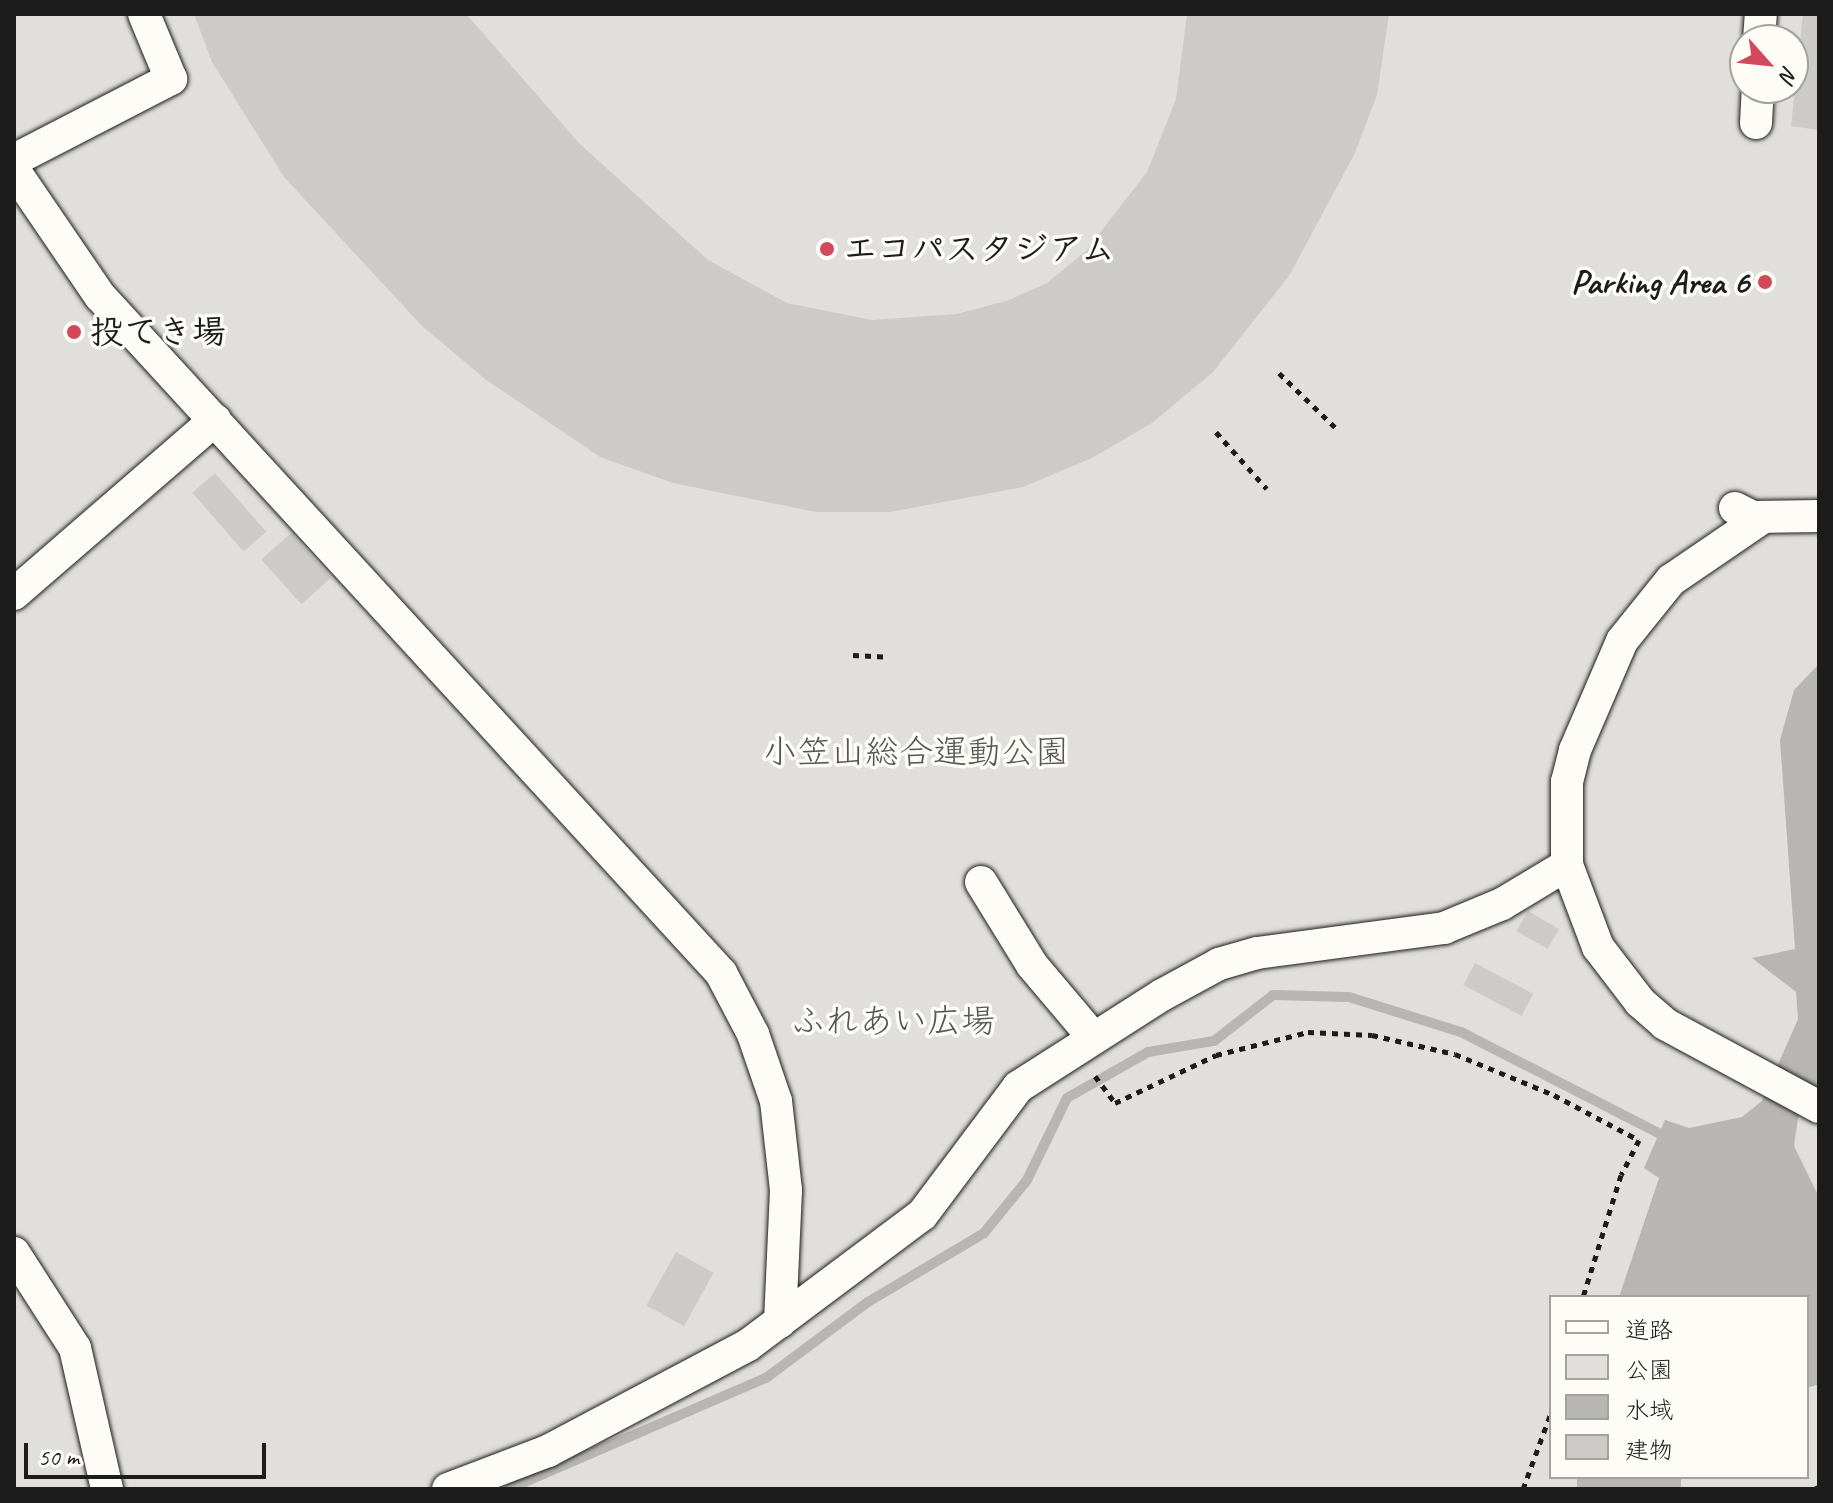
<!DOCTYPE html>
<meta charset="utf-8">
<style>
body{margin:0}
#map{position:relative;width:1833px;height:1503px;overflow:hidden;background:#fdfcf7;font-family:Caveat,"Klee One",sans-serif}
div>[style]{position:absolute}
[style*='--x']{left:calc(var(--x)*1px);top:calc(var(--y)*1px);width:calc(var(--w)*1px);rotate:calc(var(--a)*1deg)}
.green>*{inset:0;background:#e0dfdb}
.water>*{inset:0;background:#b7b6b2;transform-origin:0 0}
.stream>*{height:10px;margin:-5px;padding:0 5px;transform-origin:5px;border-radius:5px;background:#b7b6b2}
.building>*{inset:0;background:#cccbc8;transform-origin:0 0}
.path>*{height:5px;margin-top:-2.5px;transform-origin:0;background:repeating-linear-gradient(90deg,#1c1c1c 0 6px,transparent 0 12px)}
.roads{filter:drop-shadow(0 0 2px #1c1c1c) drop-shadow(0 0 2px #1c1c1c)}
.minor>*{height:32px;margin:-16px;padding:0 16px;transform-origin:16px;border-radius:16px;background:#fdfcf7}
.dots>*{width:22px;height:22px;translate:-50% -50%;box-sizing:border-box;border:4px solid #fdfcf7;border-radius:50%}
span{translate:-50% -50%;white-space:nowrap;text-align:center;line-height:1.15;-webkit-text-stroke:7px #fdfcf7;paint-order:stroke}
.poi-label{font-size:34px;color:#1c1c1c;font-weight:700}
.left{translate:0 -50%;text-align:left}
.right{translate:-100% -50%;text-align:right}
.park-label{font-size:34px;color:#575655}
.frame{position:absolute;inset:0;border:16px solid #1c1c1c;pointer-events:none}
.legend{position:absolute;left:1549px;top:1295px;width:260px;height:184px;box-sizing:border-box;background:#fdfcf7;border:2px solid #a3a29f;margin:0;padding:10px 14px;list-style:none;font-size:24px;color:#1c1c1c}
.legend li{display:flex;align-items:center;gap:16px;height:40px}
.legend b{width:40px;border:2px solid #a3a29f}
.north{position:absolute;left:1729px;top:24px;width:80px;height:80px;box-sizing:border-box;background:#fdfcf7;border:2px solid #a3a29f;border-radius:50%;rotate:117deg;font-size:22px;font-weight:700;line-height:32px;text-align:center;color:#1c1c1c}
.north::after{content:'';display:block;margin:auto;width:28px;height:36px;background:#d1495b;clip-path:polygon(50% 0,100% 100%,50% 72%,0 100%)}
.scale{position:absolute;left:24px;top:1443px;width:242px;height:36px;box-sizing:border-box;border:4px solid #1c1c1c;border-top:0;padding-left:10px;font-size:24px;line-height:28px;white-space:nowrap;color:#1c1c1c;-webkit-text-stroke:6px #fdfcf7;paint-order:stroke}
</style>
<div id="map">
<div class="green">
<i style="clip-path:polygon(evenodd,14px 14px,1819px 14px,1819px 1489px,14px 1489px,14px 14px,1745px 40px,1793px 40px,1793px 88px,1745px 88px,1745px 40px,14px 14px,1551px 1297px,1807px 1297px,1807px 1477px,1551px 1477px,1551px 1297px)"></i>
</div>
<div class="water">
<i style="clip-path:polygon(1819px 664px,1819px 1081px,1798px 1118px,1794px 1146px,1819px 1197px,1819px 1384px,1807px 1388px,1807px 1297px,1619px 1297px,1659px 1178px,1644px 1168px,1665px 1120px,1689px 1128px,1742px 1117px,1762px 1101px,1798px 1019px,1796px 992px,1752px 958px,1795px 949px,1780px 740px,1794px 690px)"></i>
<i style="left:1577px;top:1477px;width:104px;height:13px"></i>
</div>
<div class="stream">
<i style="--x:509;--y:1489;--w:280;--a:-23.4"></i>
<i style="--x:766;--y:1378;--w:127;--a:-36.7"></i>
<i style="--x:868;--y:1302;--w:135;--a:-30.7"></i>
<i style="--x:984;--y:1233;--w:68;--a:-50.9"></i>
<i style="--x:1027;--y:1180;--w:91;--a:-64"></i>
<i style="--x:1067;--y:1098;--w:93;--a:-29.6"></i>
<i style="--x:1148;--y:1052;--w:67;--a:-9.5"></i>
<i style="--x:1214;--y:1041;--w:75;--a:-37.9"></i>
<i style="--x:1273;--y:995;--w:76;--a:1.5"></i>
<i style="--x:1349;--y:997;--w:117;--a:17.4"></i>
<i style="--x:1461;--y:1032;--w:226;--a:27.1"></i>
</div>
<div class="building">
<i style="clip-path:polygon(194px 14px,466px 14px,580px 144px,708px 260px,787px 303px,872px 320px,957px 314px,1009px 300px,1047px 283px,1086px 251px,1147px 172px,1176px 99px,1187px 14px,1389px 14px,1377px 95px,1354px 155px,1289px 276px,1213px 372px,1152px 423px,1092px 458px,1023px 487px,890px 512px,816px 512px,673px 483px,600px 457px,485px 379px,422px 326px,284px 177px,212px 62px)"></i>
<i style="clip-path:polygon(1803px 14px,1819px 14px,1819px 130px,1791px 126px)"></i>
<i style="left:215px;top:473px;width:78px;height:30px;rotate:49deg"></i>
<i style="left:291px;top:533px;width:60px;height:40px;rotate:48deg"></i>
<i style="left:1528px;top:911px;width:36px;height:23px;rotate:30deg"></i>
<i style="left:1475px;top:963px;width:66px;height:25px;rotate:28deg"></i>
<i style="left:676px;top:1252px;width:43px;height:61px;rotate:29deg"></i>
</div>
<div class="path">
<i style="--x:1279;--y:373;--w:78;--a:44"></i>
<i style="--x:1216;--y:432;--w:76;--a:48.2"></i>
<i style="--x:853;--y:655;--w:35;--a:3"></i>
<i style="--x:1095;--y:1076;--w:34;--a:53"></i>
<i style="--x:1115;--y:1103;--w:112;--a:-25.4"></i>
<i style="--x:1216;--y:1055;--w:95;--a:-14"></i>
<i style="--x:1308;--y:1032;--w:64;--a:2.7"></i>
<i style="--x:1372;--y:1035;--w:85;--a:12.9"></i>
<i style="--x:1455;--y:1054;--w:107;--a:22.5"></i>
<i style="--x:1554;--y:1095;--w:96;--a:27.9"></i>
<i style="--x:1639;--y:1140;--w:39;--a:117"></i>
<i style="--x:1621;--y:1175;--w:128;--a:107.3"></i>
<i style="--x:1523;--y:1489;--w:81;--a:-69.8"></i>
<i style="--x:1814;--y:1489;--w:5;--a:-22"></i>
</div>
<div class="roads">
<div class="minor">
<i style="--x:1759;--y:40;--w:26;--a:-86"></i>
<i style="--x:1756;--y:123;--w:35;--a:-87"></i>
<i style="--x:14;--y:160;--w:177;--a:-27.3"></i>
<i style="--x:171;--y:79;--w:70;--a:-112.6"></i>
<i style="--x:14;--y:170;--w:153;--a:55.7"></i>
<i style="--x:100;--y:296;--w:919;--a:47.47"></i>
<i style="--x:721;--y:973;--w:69;--a:62.3"></i>
<i style="--x:753;--y:1034;--w:71;--a:71.1"></i>
<i style="--x:776;--y:1101;--w:90;--a:83.6"></i>
<i style="--x:786;--y:1190;--w:132;--a:92.6"></i>
<i style="--x:1735;--y:508;--w:20;--a:27"></i>
<i style="--x:1753;--y:517;--w:66;--a:-0.9"></i>
<i style="--x:1762;--y:518;--w:110;--a:145.7"></i>
<i style="--x:1671;--y:580;--w:78;--a:128.8"></i>
<i style="--x:1622;--y:641;--w:119;--a:113.3"></i>
<i style="--x:1575;--y:750;--w:32;--a:104"></i>
<i style="--x:1567;--y:781;--w:84;--a:90"></i>
<i style="--x:1567;--y:865;--w:88;--a:69.3"></i>
<i style="--x:1598;--y:947;--w:69;--a:52.6"></i>
<i style="--x:1640;--y:1002;--w:33;--a:41"></i>
<i style="--x:1665;--y:1024;--w:175;--a:28.3"></i>
<i style="--x:14;--y:594;--w:266;--a:-40.9"></i>
<i style="--x:981;--y:882;--w:97;--a:58.4"></i>
<i style="--x:1032;--y:965;--w:93;--a:49.8"></i>
<i style="--x:14;--y:1253;--w:113;--a:57.3"></i>
<i style="--x:75;--y:1348;--w:145;--a:77.2"></i>
<i style="--x:448;--y:1489;--w:107;--a:-20.8"></i>
<i style="--x:548;--y:1451;--w:226;--a:-27.9"></i>
<i style="--x:748;--y:1345;--w:217;--a:-36.8"></i>
<i style="--x:922;--y:1215;--w:160;--a:-53.1"></i>
<i style="--x:1018;--y:1087;--w:171;--a:-32.6"></i>
<i style="--x:1162;--y:995;--w:65;--a:-28.5"></i>
<i style="--x:1219;--y:964;--w:40;--a:-16"></i>
<i style="--x:1257;--y:953;--w:189;--a:-7.6"></i>
<i style="--x:1444;--y:928;--w:63;--a:-22.5"></i>
<i style="--x:1502;--y:904;--w:76;--a:-31"></i>
</div>
</div>
<div class="dots">
<i style="left:827px;top:249px;background:#d1495b"></i>
<i style="left:1765px;top:282px;background:#d1495b"></i>
<i style="left:74px;top:332px;background:#d1495b"></i>
</div>
<div class="poi-label">
<span class="left" style="left:843px;top:249px">エコパスタジアム</span>
<span class="right" style="left:1749px;top:282px">Parking Area 6</span>
<span class="left" style="left:90px;top:332px">投てき場</span>
</div>
<div class="park-label">
<span style="left:916px;top:752px">小笠山総合運動公園</span>
<span style="left:893px;top:1021px">ふれあい広場</span>
</div>
<div class="frame"></div>
<ul class="legend">
<li><b style="height:10px;background:#fdfcf7"></b>道路</li>
<li><b style="height:22px;background:#e0dfdb"></b>公園</li>
<li><b style="height:22px;background:#b7b6b2"></b>水域</li>
<li><b style="height:22px;background:#cccbc8"></b>建物</li>
</ul>
<div class="north">N</div>
<div class="scale">50 m</div>
</div>
